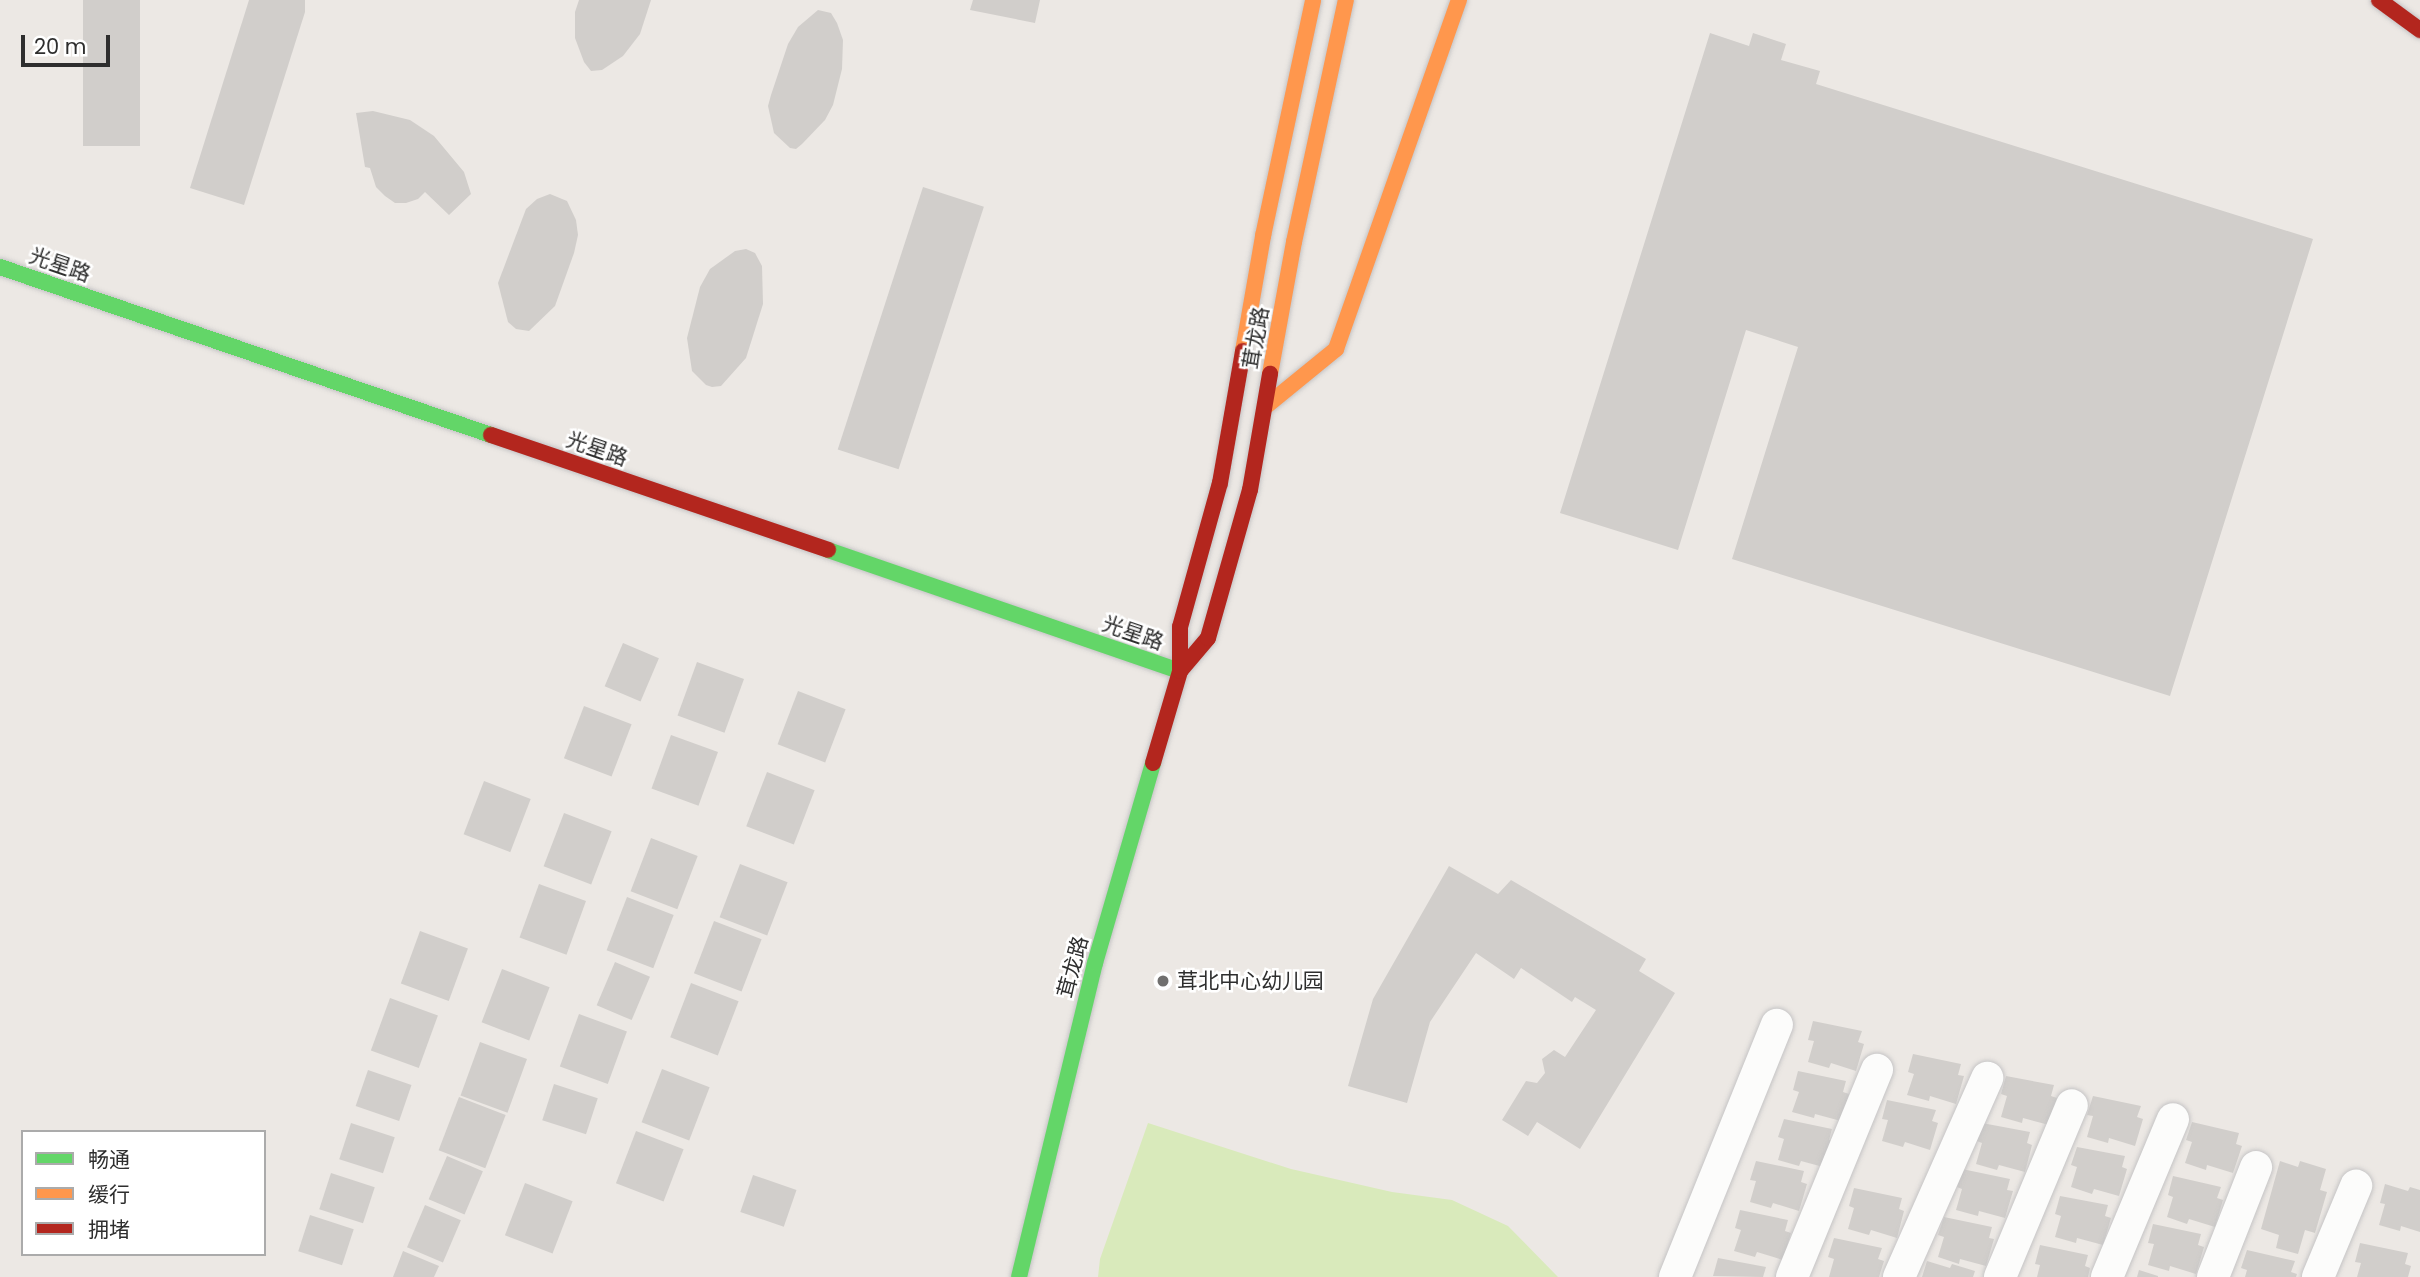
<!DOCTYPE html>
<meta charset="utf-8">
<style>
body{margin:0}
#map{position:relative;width:2420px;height:1277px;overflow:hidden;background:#ece8e4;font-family:Poppins,"Noto Sans SC",sans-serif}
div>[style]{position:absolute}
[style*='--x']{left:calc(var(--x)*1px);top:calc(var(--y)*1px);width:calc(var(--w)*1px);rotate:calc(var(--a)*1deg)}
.pitch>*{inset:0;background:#d9eabb}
.building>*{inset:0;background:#d1cecb;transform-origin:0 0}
.roads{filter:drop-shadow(0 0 2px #c5c4c5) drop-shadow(0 0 2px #c5c4c5)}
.street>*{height:32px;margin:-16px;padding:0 16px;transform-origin:16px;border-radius:16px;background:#fcfcfb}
.fast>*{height:16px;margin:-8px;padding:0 8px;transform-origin:8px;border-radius:8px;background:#63d668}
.slow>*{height:16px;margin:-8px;padding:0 8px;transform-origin:8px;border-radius:8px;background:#ff974d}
.jam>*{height:16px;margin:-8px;padding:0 8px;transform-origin:8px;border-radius:8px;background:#b3261e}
.dots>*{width:19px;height:19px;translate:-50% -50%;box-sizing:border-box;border:4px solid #fff;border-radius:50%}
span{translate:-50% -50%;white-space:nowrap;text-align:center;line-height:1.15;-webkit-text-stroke:5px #fff;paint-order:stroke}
.street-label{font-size:21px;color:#2e2e2e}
.poi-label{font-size:21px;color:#2e2e2e}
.left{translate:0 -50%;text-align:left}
.legend{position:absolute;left:21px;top:1130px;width:245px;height:126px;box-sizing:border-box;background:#fff;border:2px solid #ababab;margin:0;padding:9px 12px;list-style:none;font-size:21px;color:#2e2e2e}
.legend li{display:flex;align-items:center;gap:14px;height:35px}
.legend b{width:35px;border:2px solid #ababab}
.scale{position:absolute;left:21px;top:35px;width:89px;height:32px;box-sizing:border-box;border:4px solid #2e2e2e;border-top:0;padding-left:9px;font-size:21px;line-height:24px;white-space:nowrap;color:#2e2e2e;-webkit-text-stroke:5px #fff;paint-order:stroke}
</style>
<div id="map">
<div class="pitch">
<i style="clip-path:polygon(1148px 1123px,1291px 1169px,1392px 1192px,1452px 1200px,1508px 1226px,1558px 1277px,1098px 1277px,1100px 1259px)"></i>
</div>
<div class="building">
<i style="left:83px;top:0;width:57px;height:146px"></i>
<i style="clip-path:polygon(249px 0,305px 0,305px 12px,244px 205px,190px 188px)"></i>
<i style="clip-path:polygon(579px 0,651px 0,640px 34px,623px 56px,602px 70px,591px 71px,584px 62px,575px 38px,575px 12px)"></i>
<i style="clip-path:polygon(973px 0,1040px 0,1035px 23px,970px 10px)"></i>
<i style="clip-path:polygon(818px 10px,831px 13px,837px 23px,843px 40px,842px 69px,833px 105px,825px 120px,802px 144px,796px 149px,790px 148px,774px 133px,768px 106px,771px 95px,788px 44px,798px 27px)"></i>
<i style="clip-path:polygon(1710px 33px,1749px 46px,1753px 33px,1786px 44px,1781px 60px,1820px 71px,1816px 84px,2313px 239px,2170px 696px,1732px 559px,1798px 347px,1746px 330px,1678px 550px,1560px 513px)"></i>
<i style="clip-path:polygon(373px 111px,410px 120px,434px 136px,464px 172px,471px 194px,449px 215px,425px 192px,418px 199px,406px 203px,395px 203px,385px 196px,376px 187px,370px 168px,365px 167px,356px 113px)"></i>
<i style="left:923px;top:187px;width:64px;height:276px;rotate:18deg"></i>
<i style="clip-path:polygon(550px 194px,567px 201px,576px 220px,578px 235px,574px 253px,555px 306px,529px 331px,516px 329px,508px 322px,498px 283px,526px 209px,537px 199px)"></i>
<i style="clip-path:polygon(746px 249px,755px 253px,762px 266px,763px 304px,746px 358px,721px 386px,712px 387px,706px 385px,692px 371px,687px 338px,700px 287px,710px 269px,735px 251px)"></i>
<i style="left:623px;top:643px;width:39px;height:47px;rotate:23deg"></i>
<i style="left:697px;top:662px;width:50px;height:57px;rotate:20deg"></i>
<i style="left:798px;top:691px;width:51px;height:57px;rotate:21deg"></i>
<i style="left:584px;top:706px;width:51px;height:56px;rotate:21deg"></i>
<i style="left:671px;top:735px;width:50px;height:57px;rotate:20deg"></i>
<i style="left:767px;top:772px;width:51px;height:58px;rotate:21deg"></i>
<i style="left:484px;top:781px;width:50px;height:57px;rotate:21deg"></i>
<i style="left:564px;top:813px;width:51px;height:57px;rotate:21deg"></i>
<i style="left:651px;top:838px;width:50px;height:57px;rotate:21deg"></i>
<i style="left:740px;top:864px;width:51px;height:57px;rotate:21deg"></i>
<i style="clip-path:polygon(1449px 866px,1498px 894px,1511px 880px,1646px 959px,1639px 971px,1675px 993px,1580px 1149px,1537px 1122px,1528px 1136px,1502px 1120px,1526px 1081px,1537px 1083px,1545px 1073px,1542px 1059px,1554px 1050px,1565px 1057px,1596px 1010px,1575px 997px,1572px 1002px,1521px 968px,1514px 979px,1476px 953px,1430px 1022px,1407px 1103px,1348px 1086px,1373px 999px)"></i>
<i style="left:539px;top:884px;width:50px;height:57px;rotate:20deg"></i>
<i style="left:627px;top:897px;width:50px;height:57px;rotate:21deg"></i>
<i style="left:714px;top:921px;width:51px;height:56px;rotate:21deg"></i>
<i style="left:420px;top:931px;width:51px;height:56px;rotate:20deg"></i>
<i style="left:615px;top:962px;width:38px;height:47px;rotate:23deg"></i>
<i style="left:502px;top:969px;width:51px;height:57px;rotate:21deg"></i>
<i style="left:691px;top:983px;width:51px;height:58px;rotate:21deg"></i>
<i style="left:390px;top:998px;width:51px;height:56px;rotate:20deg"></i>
<i style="left:579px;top:1014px;width:51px;height:56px;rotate:20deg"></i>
<i style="clip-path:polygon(1813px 1021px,1862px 1031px,1858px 1042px,1864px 1044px,1856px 1071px,1831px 1063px,1829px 1068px,1808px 1062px,1814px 1041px,1808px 1040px)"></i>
<i style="left:480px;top:1042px;width:50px;height:57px;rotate:20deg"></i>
<i style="clip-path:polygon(1913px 1054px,1961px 1064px,1958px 1075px,1964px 1076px,1956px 1104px,1930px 1096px,1929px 1101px,1907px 1095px,1914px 1074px,1908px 1072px)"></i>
<i style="left:662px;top:1069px;width:51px;height:57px;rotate:21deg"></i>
<i style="left:368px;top:1070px;width:46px;height:38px;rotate:19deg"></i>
<i style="clip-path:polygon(1798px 1071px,1846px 1081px,1843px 1092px,1849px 1094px,1841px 1121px,1815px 1114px,1814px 1118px,1792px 1112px,1799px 1092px,1793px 1090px)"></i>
<i style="clip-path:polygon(2006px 1076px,2054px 1085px,2051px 1096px,2057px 1098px,2049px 1125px,2023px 1118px,2022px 1123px,2001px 1117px,2007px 1096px,2001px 1094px)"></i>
<i style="left:554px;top:1084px;width:46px;height:38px;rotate:18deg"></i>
<i style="clip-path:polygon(2093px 1096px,2141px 1106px,2137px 1117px,2143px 1119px,2135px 1146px,2109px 1138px,2108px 1143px,2087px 1137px,2093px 1116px,2087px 1115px)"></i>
<i style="left:459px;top:1097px;width:50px;height:57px;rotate:21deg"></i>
<i style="clip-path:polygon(1887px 1100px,1936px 1110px,1932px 1121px,1938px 1123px,1930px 1150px,1905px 1142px,1903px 1147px,1882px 1141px,1888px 1120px,1882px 1119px)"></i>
<i style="clip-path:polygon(1784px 1119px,1832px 1129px,1829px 1140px,1834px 1141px,1827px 1168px,1801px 1161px,1799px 1166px,1778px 1160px,1784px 1139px,1778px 1137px)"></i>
<i style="clip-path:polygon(2192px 1122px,2239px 1133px,2236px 1144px,2242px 1146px,2233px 1173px,2207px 1165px,2206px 1170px,2185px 1163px,2192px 1142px,2186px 1140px)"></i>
<i style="left:351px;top:1123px;width:46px;height:38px;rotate:18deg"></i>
<i style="clip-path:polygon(1982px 1123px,2030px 1132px,2027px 1143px,2032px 1145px,2025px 1172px,1999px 1165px,1997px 1170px,1976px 1164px,1982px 1143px,1977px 1141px)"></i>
<i style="left:636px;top:1131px;width:51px;height:56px;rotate:21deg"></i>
<i style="clip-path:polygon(2077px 1147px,2125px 1156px,2122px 1167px,2127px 1169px,2119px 1196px,2094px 1189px,2092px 1194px,2071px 1187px,2077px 1167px,2071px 1165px)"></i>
<i style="left:447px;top:1156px;width:39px;height:47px;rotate:23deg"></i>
<i style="clip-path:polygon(1756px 1161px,1804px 1171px,1801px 1182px,1807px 1184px,1799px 1211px,1773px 1203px,1771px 1208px,1750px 1202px,1756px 1181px,1750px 1180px)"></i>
<i style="clip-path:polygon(2280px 1161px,2298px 1167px,2300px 1161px,2326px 1169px,2320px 1190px,2327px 1192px,2315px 1233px,2305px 1230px,2298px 1254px,2276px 1248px,2279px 1235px,2261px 1229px)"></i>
<i style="clip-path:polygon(1962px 1169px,2010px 1179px,2007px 1190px,2013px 1191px,2005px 1218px,1979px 1211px,1978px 1216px,1956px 1210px,1962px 1189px,1957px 1187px)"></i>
<i style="left:331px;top:1173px;width:46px;height:38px;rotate:18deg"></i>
<i style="left:753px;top:1175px;width:46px;height:39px;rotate:19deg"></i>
<i style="clip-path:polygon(2173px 1176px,2221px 1187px,2217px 1198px,2223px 1200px,2215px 1227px,2189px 1219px,2187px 1224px,2167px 1217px,2173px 1197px,2168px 1195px)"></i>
<i style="left:525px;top:1183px;width:51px;height:56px;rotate:21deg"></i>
<i style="clip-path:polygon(2385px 1184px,2408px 1191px,2410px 1187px,2420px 1190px,2420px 1232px,2401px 1226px,2400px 1231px,2379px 1225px,2385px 1204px,2380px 1203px)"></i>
<i style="clip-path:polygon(1854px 1188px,1902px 1198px,1899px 1209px,1904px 1211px,1897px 1238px,1871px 1230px,1869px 1235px,1848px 1229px,1854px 1208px,1849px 1206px)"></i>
<i style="clip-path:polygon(2060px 1196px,2108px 1205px,2105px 1216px,2111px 1218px,2103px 1245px,2077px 1238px,2076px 1243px,2055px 1237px,2061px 1216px,2055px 1214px)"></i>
<i style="left:425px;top:1205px;width:39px;height:46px;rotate:23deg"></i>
<i style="clip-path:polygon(1740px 1210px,1788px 1220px,1785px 1231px,1791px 1233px,1783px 1260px,1757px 1252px,1755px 1257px,1734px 1251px,1741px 1230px,1735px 1228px)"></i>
<i style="left:310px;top:1215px;width:46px;height:38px;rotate:18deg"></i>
<i style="clip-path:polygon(1944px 1217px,1992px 1227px,1989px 1238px,1994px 1239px,1986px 1266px,1960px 1259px,1959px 1264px,1938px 1257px,1944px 1237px,1938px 1235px)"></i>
<i style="clip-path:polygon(2153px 1224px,2201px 1234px,2198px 1245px,2204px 1247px,2196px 1274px,2170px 1266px,2169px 1271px,2148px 1265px,2154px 1244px,2148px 1243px)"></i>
<i style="clip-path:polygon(1834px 1238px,1882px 1248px,1878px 1259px,1884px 1261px,1879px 1277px,1829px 1277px,1834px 1259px,1828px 1257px)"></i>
<i style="clip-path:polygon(2360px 1243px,2408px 1253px,2405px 1264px,2411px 1266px,2408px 1277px,2357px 1277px,2361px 1263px,2355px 1262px)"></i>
<i style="clip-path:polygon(2040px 1245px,2088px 1255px,2085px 1266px,2090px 1268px,2088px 1277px,2037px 1277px,2040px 1265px,2035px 1264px)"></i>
<i style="clip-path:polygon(2247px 1250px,2295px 1261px,2291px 1272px,2297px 1274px,2296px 1277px,2245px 1277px,2247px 1270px,2241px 1268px)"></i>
<i style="clip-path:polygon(403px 1251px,439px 1266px,434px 1277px,393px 1277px)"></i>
<i style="clip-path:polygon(1718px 1258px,1766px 1267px,1763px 1277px,1713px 1276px)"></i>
<i style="clip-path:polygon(1927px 1261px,1950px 1268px,1952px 1264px,1975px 1271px,1973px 1277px,1922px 1277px)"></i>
<i style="clip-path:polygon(2139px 1270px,2158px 1276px,2158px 1277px,2137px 1277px)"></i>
</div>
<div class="roads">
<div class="street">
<i style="--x:1675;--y:1277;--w:272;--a:-68"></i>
<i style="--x:1792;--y:1277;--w:224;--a:-67.7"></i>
<i style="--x:1899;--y:1277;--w:218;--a:-66.1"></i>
<i style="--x:2000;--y:1277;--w:186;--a:-67.3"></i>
<i style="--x:2107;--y:1277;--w:171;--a:-67.3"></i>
<i style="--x:2213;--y:1277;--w:118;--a:-68.6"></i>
<i style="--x:2318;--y:1277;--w:99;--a:-67.3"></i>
</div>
<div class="fast">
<i style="--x:0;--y:267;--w:519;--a:18.89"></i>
<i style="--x:828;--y:550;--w:372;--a:19"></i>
<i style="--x:1019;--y:1277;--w:323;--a:-76.4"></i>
<i style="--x:1095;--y:963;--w:208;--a:-73.8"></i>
</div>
<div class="slow">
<i style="--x:1243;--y:351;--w:117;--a:-80.1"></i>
<i style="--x:1263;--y:236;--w:241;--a:-78"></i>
<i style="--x:1270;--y:374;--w:134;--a:-79.7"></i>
<i style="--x:1294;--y:242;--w:248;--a:-77.9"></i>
<i style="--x:1265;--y:407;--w:92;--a:-39.2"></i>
<i style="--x:1336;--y:349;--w:370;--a:-70.6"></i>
</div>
<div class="jam">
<i style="--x:2379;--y:0;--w:51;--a:36.2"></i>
<i style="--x:491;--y:435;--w:356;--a:18.8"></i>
<i style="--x:1180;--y:671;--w:43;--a:-49.7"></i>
<i style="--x:1208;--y:638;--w:154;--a:-74.2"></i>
<i style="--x:1250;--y:490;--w:118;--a:-80.2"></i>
<i style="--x:1153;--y:763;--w:96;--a:-73.6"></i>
<i style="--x:1180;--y:671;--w:44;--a:-90"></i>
<i style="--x:1180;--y:627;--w:149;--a:-74.5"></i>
<i style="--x:1220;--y:483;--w:134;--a:-80.1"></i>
</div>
</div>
<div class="dots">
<i style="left:1163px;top:981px;background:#706f6e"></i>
</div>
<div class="street-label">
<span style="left:60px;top:265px;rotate:19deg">光星路</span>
<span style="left:1256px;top:338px;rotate:-80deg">茸龙路</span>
<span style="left:597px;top:449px;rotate:19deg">光星路</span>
<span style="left:1133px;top:633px;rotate:19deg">光星路</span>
<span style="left:1073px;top:967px;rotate:-75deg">茸龙路</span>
</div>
<div class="poi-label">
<span class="left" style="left:1177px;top:981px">茸北中心幼儿园</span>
</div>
<ul class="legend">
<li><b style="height:9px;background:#63d668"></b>畅通</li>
<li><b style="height:9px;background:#ff974d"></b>缓行</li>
<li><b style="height:9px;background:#b3261e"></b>拥堵</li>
</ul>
<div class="scale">20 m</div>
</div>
